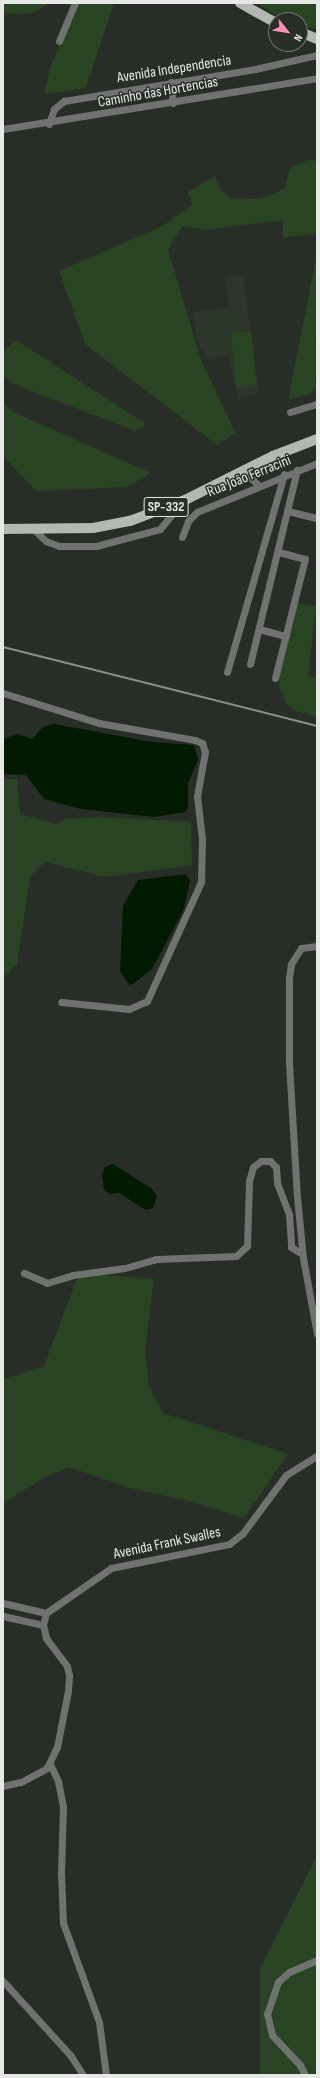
<!DOCTYPE html>
<meta charset="utf-8">
<style>
body{margin:0}
#map{position:relative;width:320px;height:2078px;overflow:hidden;background:#292d28;font-family:"Sofia Sans Condensed",sans-serif}
div>[style]{position:absolute}
[style*='--x']{left:calc(var(--x)*1px);top:calc(var(--y)*1px);width:calc(var(--w)*1px);rotate:calc(var(--a)*1deg)}
.built>*{inset:0;background:#2d362b}
.green>*{inset:0;background:#284422}
.water>*{inset:0;background:#011a00}
.street>*{height:7px;margin:-3.5px;padding:0 3.5px;transform-origin:3.5px;border-radius:3.5px;background:#6f726f}
.primary>*{height:10px;margin:-5px;padding:0 5px;transform-origin:5px;border-radius:5px;background:#b3b8b2}
.rail>*{height:2px;margin:-1px;padding:0 1px;transform-origin:1px;border-radius:1px;background:#8b8f8a}
span{translate:-50% -50%;white-space:nowrap;text-align:center;line-height:1.15;-webkit-text-stroke:3px #292d28;paint-order:stroke}
.shield-label span{padding:1px 3px;background:#292d28;border:1px solid;border-radius:3px;-webkit-text-stroke-width:0}
.shield-label{font-size:14px;color:#e6e9e5;font-weight:700}
.street-label{font-size:15px;color:#e6e9e5}
.frame{position:absolute;inset:0;border:4px solid #e6e9e5;pointer-events:none}
.north{position:absolute;left:268px;top:12px;width:40px;height:40px;box-sizing:border-box;background:#292d28;border:1px solid #757874;border-radius:50%;rotate:120deg;font-size:11px;font-weight:700;line-height:16px;text-align:center;color:#e6e9e5}
.north::after{content:'';display:block;margin:auto;width:14px;height:18px;background:#ff8ebb;clip-path:polygon(50% 0,100% 100%,50% 72%,0 100%)}
</style>
<div id="map">
<div class="built">
<i style="clip-path:polygon(243px 275px,259px 393px,239px 399px,228px 355px,208px 360px,196px 337px,193px 312px,229px 307px,225px 277px)"></i>
</div>
<div class="green">
<i style="clip-path:polygon(3px 3px,49px 3px,37px 11px,23px 14px,3px 13px)"></i>
<i style="clip-path:polygon(76px 3px,114px 3px,86px 88px,44px 94px,50px 68px)"></i>
<i style="clip-path:polygon(255px 3px,317px 3px,317px 30px,300px 24px,300px 20px,289px 20px,272px 13px)"></i>
<i style="clip-path:polygon(310px 159px,317px 162px,317px 233px,283px 238px,283px 220px,204px 230px,182px 226px,168px 250px,200px 357px,235px 433px,217px 445px,85px 344px,59px 271px,161px 227px,192px 205px,188px 192px,215px 176px,219px 188px,230px 198px,260px 199px,285px 189px,290px 168px)"></i>
<i style="clip-path:polygon(317px 253px,315px 389px,311px 394px,288px 400px)"></i>
<i style="clip-path:polygon(251px 331px,257px 384px,240px 388px,236px 387px,231px 333px)"></i>
<i style="clip-path:polygon(16px 340px,146px 424px,135px 431px,11px 383px,3px 374px,3px 352px)"></i>
<i style="clip-path:polygon(3px 403px,11px 411px,151px 473px,127px 487px,36px 491px,3px 456px)"></i>
<i style="clip-path:polygon(298px 603px,316px 606px,308px 676px,317px 678px,317px 717px,295px 711px,286px 704px,278px 681px)"></i>
<i style="clip-path:polygon(3px 779px,17px 779px,20px 814px,56px 824px,66px 819px,101px 817px,191px 822px,192px 865px,105px 877px,45px 862px,30px 877px,17px 964px,3px 979px)"></i>
<i style="clip-path:polygon(79px 1273px,154px 1279px,145px 1350px,149px 1386px,163px 1413px,288px 1454px,244px 1518px,193px 1502px,130px 1488px,69px 1467px,45px 1477px,8px 1500px,3px 1507px,3px 1379px,44px 1366px)"></i>
<i style="clip-path:polygon(317px 1856px,317px 2075px,260px 2075px,260px 1969px)"></i>
</div>
<div class="water">
<i style="clip-path:polygon(54px 724px,152px 742px,194px 745px,198px 760px,188px 783px,188px 808px,185px 812px,154px 817px,81px 809px,44px 799px,26px 775px,3px 774px,3px 739px,18px 734px,32px 739px,43px 727px)"></i>
<i style="clip-path:polygon(186px 874px,190px 880px,184px 909px,152px 969px,133px 984px,129px 985px,120px 971px,123px 906px,138px 880px)"></i>
<i style="clip-path:polygon(113px 1164px,151px 1188px,157px 1196px,153px 1208px,146px 1210px,119px 1193px,110px 1194px,104px 1190px,102px 1174px,105px 1167px)"></i>
</div>
<div class="street">
<i style="--x:59;--y:41;--w:41;--a:-67.2"></i>
<i style="--x:171;--y:82;--w:21;--a:85"></i>
<i style="--x:49;--y:124;--w:16;--a:-72"></i>
<i style="--x:54;--y:109;--w:13;--a:-39"></i>
<i style="--x:64;--y:101;--w:194;--a:-9.5"></i>
<i style="--x:255;--y:69;--w:64;--a:-12.7"></i>
<i style="--x:3;--y:129;--w:318;--a:-9.2"></i>
<i style="--x:290;--y:412;--w:28;--a:-17"></i>
<i style="--x:243;--y:470;--w:21;--a:45"></i>
<i style="--x:288;--y:511;--w:30;--a:14"></i>
<i style="--x:33;--y:529;--w:18;--a:43"></i>
<i style="--x:46;--y:541;--w:14;--a:21"></i>
<i style="--x:59;--y:546;--w:37;--a:0"></i>
<i style="--x:96;--y:546;--w:66;--a:-14.9"></i>
<i style="--x:160;--y:529;--w:36;--a:-51"></i>
<i style="--x:182;--y:537;--w:17;--a:-69"></i>
<i style="--x:188;--y:521;--w:13;--a:-45"></i>
<i style="--x:197;--y:512;--w:130;--a:-22.2"></i>
<i style="--x:259;--y:629;--w:28;--a:15"></i>
<i style="--x:250;--y:664;--w:200;--a:-76.4"></i>
<i style="--x:227;--y:672;--w:206;--a:-73.9"></i>
<i style="--x:275;--y:678;--w:123;--a:-75.9"></i>
<i style="--x:305;--y:559;--w:28;--a:-165"></i>
<i style="--x:3;--y:693;--w:101;--a:17.4"></i>
<i style="--x:99;--y:723;--w:97;--a:10"></i>
<i style="--x:195;--y:740;--w:8;--a:23"></i>
<i style="--x:202;--y:743;--w:9;--a:72"></i>
<i style="--x:205;--y:752;--w:45;--a:100.3"></i>
<i style="--x:197;--y:796;--w:43;--a:83.4"></i>
<i style="--x:202;--y:839;--w:43;--a:91.3"></i>
<i style="--x:201;--y:882;--w:131;--a:114.4"></i>
<i style="--x:147;--y:1001;--w:20;--a:156"></i>
<i style="--x:129;--y:1009;--w:68;--a:-174.1"></i>
<i style="--x:317;--y:946;--w:16;--a:173"></i>
<i style="--x:301;--y:948;--w:19;--a:122"></i>
<i style="--x:291;--y:964;--w:14;--a:98"></i>
<i style="--x:289;--y:978;--w:85;--a:90"></i>
<i style="--x:289;--y:1063;--w:134;--a:86.6"></i>
<i style="--x:297;--y:1197;--w:61;--a:84.4"></i>
<i style="--x:303;--y:1258;--w:77;--a:79.6"></i>
<i style="--x:24;--y:1273;--w:25;--a:23"></i>
<i style="--x:47;--y:1283;--w:27;--a:-17"></i>
<i style="--x:73;--y:1275;--w:52;--a:-7.7"></i>
<i style="--x:125;--y:1268;--w:32;--a:-16"></i>
<i style="--x:156;--y:1259;--w:80;--a:-2.1"></i>
<i style="--x:236;--y:1256;--w:15;--a:-42"></i>
<i style="--x:247;--y:1246;--w:65;--a:-88.2"></i>
<i style="--x:249;--y:1181;--w:15;--a:-74"></i>
<i style="--x:253;--y:1167;--w:10;--a:-37"></i>
<i style="--x:261;--y:1161;--w:9;--a:0"></i>
<i style="--x:270;--y:1161;--w:8;--a:45"></i>
<i style="--x:276;--y:1167;--w:16;--a:86"></i>
<i style="--x:277;--y:1183;--w:34;--a:69"></i>
<i style="--x:289;--y:1215;--w:32;--a:86"></i>
<i style="--x:291;--y:1247;--w:13;--a:32"></i>
<i style="--x:3;--y:1603;--w:44;--a:13.1"></i>
<i style="--x:46;--y:1613;--w:79;--a:-34.7"></i>
<i style="--x:111;--y:1568;--w:120;--a:-11.5"></i>
<i style="--x:229;--y:1544;--w:18;--a:-38"></i>
<i style="--x:243;--y:1533;--w:72;--a:-53.4"></i>
<i style="--x:286;--y:1475;--w:36;--a:-32"></i>
<i style="--x:3;--y:1616;--w:41;--a:12.7"></i>
<i style="--x:50;--y:1764;--w:19;--a:65"></i>
<i style="--x:58;--y:1781;--w:25;--a:79"></i>
<i style="--x:63;--y:1806;--w:66;--a:91.7"></i>
<i style="--x:61;--y:1872;--w:51;--a:87.8"></i>
<i style="--x:63;--y:1923;--w:105;--a:70"></i>
<i style="--x:99;--y:2022;--w:53;--a:82.5"></i>
<i style="--x:3;--y:1786;--w:18;--a:-13"></i>
<i style="--x:21;--y:1782;--w:30;--a:-28"></i>
<i style="--x:47;--y:1768;--w:23;--a:-65"></i>
<i style="--x:57;--y:1747;--w:57;--a:-78.9"></i>
<i style="--x:68;--y:1691;--w:16;--a:-86"></i>
<i style="--x:69;--y:1675;--w:9;--a:-103"></i>
<i style="--x:67;--y:1666;--w:35;--a:-127"></i>
<i style="--x:46;--y:1638;--w:13;--a:-103"></i>
<i style="--x:43;--y:1625;--w:12;--a:-76"></i>
<i style="--x:3;--y:1981;--w:101;--a:47.8"></i>
<i style="--x:71;--y:2056;--w:22;--a:58"></i>
<i style="--x:305;--y:2075;--w:11;--a:-117"></i>
<i style="--x:300;--y:2065;--w:41;--a:-133"></i>
<i style="--x:272;--y:2035;--w:22;--a:-103"></i>
<i style="--x:267;--y:2014;--w:34;--a:-71"></i>
<i style="--x:278;--y:1982;--w:15;--a:-42"></i>
<i style="--x:289;--y:1972;--w:30;--a:-23"></i>
</div>
<div class="primary">
<i style="--x:240;--y:3;--w:41;--a:29.1"></i>
<i style="--x:300;--y:32;--w:18;--a:22"></i>
<i style="--x:3;--y:529;--w:90;--a:-0.6"></i>
<i style="--x:93;--y:528;--w:38;--a:-11"></i>
<i style="--x:130;--y:521;--w:59;--a:-20.9"></i>
<i style="--x:185;--y:500;--w:98;--a:-26.6"></i>
<i style="--x:273;--y:456;--w:47;--a:-21.1"></i>
</div>
<div class="rail">
<i style="--x:3;--y:647;--w:324;--a:14.1"></i>
</div>
<div class="shield-label">
<span style="left:166px;top:507px">SP-332</span>
</div>
<div class="street-label">
<span style="left:174px;top:69px;rotate:-9deg">Avenida Independencia</span>
<span style="left:158px;top:92px;rotate:-10deg">Caminho das Hortencias</span>
<span style="left:249px;top:476px;rotate:-22deg">Rua João Ferracini</span>
<span style="left:167px;top:1543px;rotate:-12deg">Avenida Frank Swalles</span>
</div>
<div class="frame"></div>
<div class="north">N</div>
</div>
